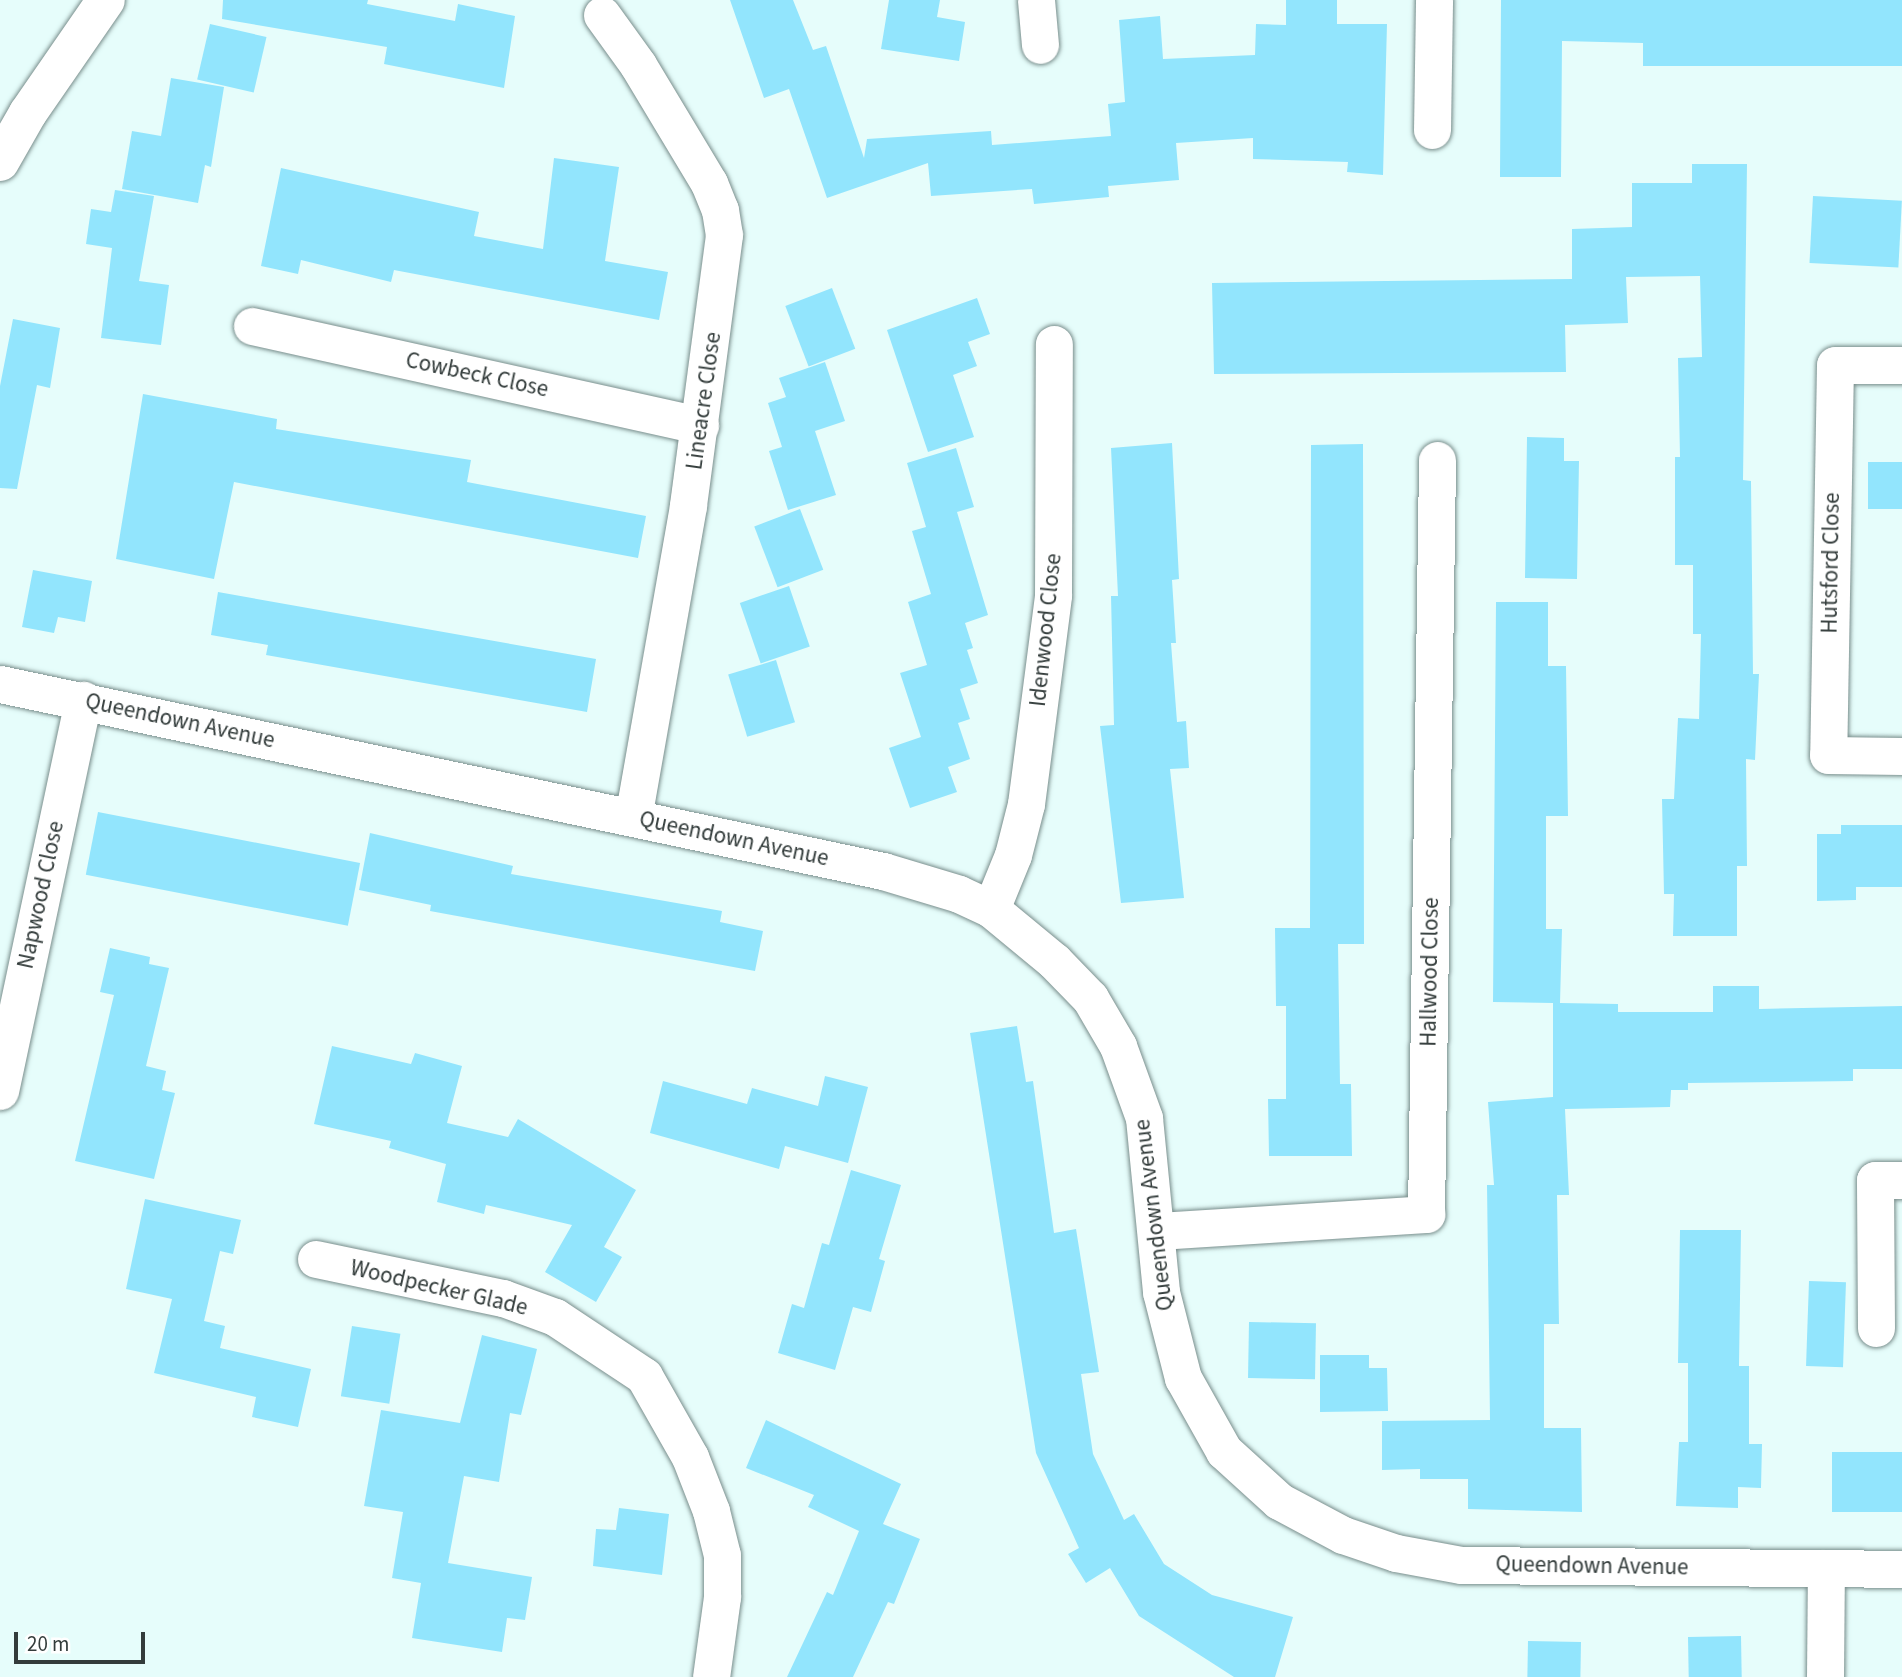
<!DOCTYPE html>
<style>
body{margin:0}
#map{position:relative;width:1902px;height:1677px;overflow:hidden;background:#e6fdfb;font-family:"Source Sans 3",sans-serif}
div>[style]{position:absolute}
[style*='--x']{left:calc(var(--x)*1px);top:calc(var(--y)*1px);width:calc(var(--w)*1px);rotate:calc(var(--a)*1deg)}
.building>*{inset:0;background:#92e5fd;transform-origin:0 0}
.roads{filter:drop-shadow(0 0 2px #798e8c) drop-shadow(0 0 2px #798e8c)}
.street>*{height:37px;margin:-18.5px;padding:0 18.5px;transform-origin:18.5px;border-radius:18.5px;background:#fff}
.secondary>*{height:38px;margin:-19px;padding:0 19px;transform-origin:19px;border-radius:19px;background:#fff}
span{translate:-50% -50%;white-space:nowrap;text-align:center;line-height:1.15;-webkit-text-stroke:5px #fff;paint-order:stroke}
.street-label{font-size:23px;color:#333c3b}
.scale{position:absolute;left:14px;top:1632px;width:131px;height:32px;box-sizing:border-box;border:4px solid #333c3b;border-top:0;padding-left:9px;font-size:21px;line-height:24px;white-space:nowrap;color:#333c3b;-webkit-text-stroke:5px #fff;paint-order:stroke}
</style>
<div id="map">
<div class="building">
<i style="clip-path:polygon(223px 0,368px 0,367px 4px,455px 21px,458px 4px,515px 16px,504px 88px,384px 64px,387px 47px,222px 19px)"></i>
<i style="clip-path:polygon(730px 0,793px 0,813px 50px,826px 46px,864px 158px,867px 139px,991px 131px,992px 145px,1111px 136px,1108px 104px,1125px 102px,1119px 20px,1160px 16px,1163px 59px,1255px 55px,1256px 24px,1286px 25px,1286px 0,1337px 0,1337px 24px,1387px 24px,1383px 175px,1347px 172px,1348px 162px,1253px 159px,1253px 138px,1176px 143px,1179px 180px,1108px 186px,1109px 197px,1034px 204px,1032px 189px,931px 196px,928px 163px,827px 198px,789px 89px,764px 98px)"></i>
<i style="clip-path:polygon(889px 0,940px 0,937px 17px,965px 22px,959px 61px,881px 49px)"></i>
<i style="clip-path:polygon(1501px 0,1902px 0,1902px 66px,1643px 66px,1643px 43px,1562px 41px,1561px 177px,1500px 177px)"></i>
<i style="left:210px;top:24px;width:58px;height:57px;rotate:13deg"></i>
<i style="clip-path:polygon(171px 78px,224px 87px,211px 167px,205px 165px,198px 203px,122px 189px,132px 131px,161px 136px)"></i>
<i style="clip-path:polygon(554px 158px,619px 167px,605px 261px,668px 272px,659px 320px,394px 270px,391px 282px,301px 260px,298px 274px,261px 266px,281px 168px,479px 212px,474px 236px,543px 249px)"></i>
<i style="clip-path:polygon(1692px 164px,1747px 164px,1743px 480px,1751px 481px,1753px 674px,1759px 674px,1755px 760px,1746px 759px,1747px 866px,1737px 866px,1737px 936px,1673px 936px,1674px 894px,1664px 894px,1662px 799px,1674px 799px,1678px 718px,1699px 719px,1701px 634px,1693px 634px,1693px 565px,1675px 565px,1675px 457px,1680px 457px,1678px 358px,1702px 357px,1700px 276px,1626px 277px,1628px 323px,1565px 325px,1566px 372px,1214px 374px,1212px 283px,1572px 279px,1572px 229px,1632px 227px,1632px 183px,1692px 183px)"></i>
<i style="clip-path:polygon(115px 190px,154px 196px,139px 281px,169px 285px,161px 345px,101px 338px,112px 248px,86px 244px,91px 209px,111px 212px)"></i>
<i style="left:1813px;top:196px;width:89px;height:67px;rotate:3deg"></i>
<i style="left:832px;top:288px;width:65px;height:50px;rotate:69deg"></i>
<i style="clip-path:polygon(977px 298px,990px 334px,968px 342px,977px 366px,953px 375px,974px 437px,928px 452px,887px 330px)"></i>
<i style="clip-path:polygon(13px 319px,60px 328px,50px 388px,37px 385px,17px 489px,0 488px,0 386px)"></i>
<i style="clip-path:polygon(825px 362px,845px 421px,815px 431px,836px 495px,788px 510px,769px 451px,782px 447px,768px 403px,786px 397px,779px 378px)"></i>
<i style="clip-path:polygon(143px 394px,277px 419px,276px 429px,471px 460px,467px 482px,646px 516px,638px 558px,234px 482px,214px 579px,116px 559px)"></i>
<i style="clip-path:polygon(1527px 437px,1564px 438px,1564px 461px,1579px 461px,1577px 579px,1525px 578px)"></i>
<i style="clip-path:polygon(1172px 443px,1179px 579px,1172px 580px,1176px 643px,1171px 643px,1177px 722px,1186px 721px,1189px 768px,1170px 769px,1184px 898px,1121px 903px,1100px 726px,1114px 725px,1111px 596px,1118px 596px,1111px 448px)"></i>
<i style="clip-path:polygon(1363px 444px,1364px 944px,1338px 944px,1340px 1084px,1351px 1084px,1352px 1156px,1269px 1156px,1268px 1099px,1286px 1099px,1286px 1006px,1276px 1006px,1275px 928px,1310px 928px,1311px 445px)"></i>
<i style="clip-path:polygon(956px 448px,974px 507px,957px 512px,988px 615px,965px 623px,973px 648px,967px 650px,978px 683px,960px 689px,970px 719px,958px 723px,970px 759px,948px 767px,957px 792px,910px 808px,889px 748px,921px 737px,900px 673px,927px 665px,908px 602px,931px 594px,912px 531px,926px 527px,907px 463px)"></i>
<i style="left:1868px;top:462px;width:34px;height:47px"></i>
<i style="left:800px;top:509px;width:65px;height:49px;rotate:69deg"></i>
<i style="clip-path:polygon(33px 570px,92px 581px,85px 622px,58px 617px,54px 633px,22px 627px)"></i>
<i style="left:789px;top:586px;width:64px;height:52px;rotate:71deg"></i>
<i style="clip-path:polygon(218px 592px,596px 659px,587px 712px,266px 655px,268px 645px,211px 635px)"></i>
<i style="clip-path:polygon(1496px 602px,1548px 602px,1548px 666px,1566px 666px,1568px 816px,1546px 816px,1546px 929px,1562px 929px,1560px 1003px,1618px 1004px,1618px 1012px,1713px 1012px,1713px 986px,1759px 986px,1759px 1009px,1902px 1006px,1902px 1069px,1853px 1069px,1853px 1081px,1688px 1083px,1688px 1090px,1671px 1090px,1670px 1107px,1565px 1109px,1569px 1195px,1557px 1195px,1559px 1324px,1544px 1324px,1544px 1428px,1581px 1428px,1582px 1512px,1468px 1509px,1468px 1479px,1420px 1479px,1420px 1469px,1382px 1470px,1382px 1421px,1490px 1420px,1487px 1185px,1494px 1185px,1488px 1102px,1553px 1097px,1553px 1003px,1493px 1002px)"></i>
<i style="left:776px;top:660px;width:65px;height:50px;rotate:73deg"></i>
<i style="left:98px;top:812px;width:267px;height:64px;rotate:11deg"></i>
<i style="clip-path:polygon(1841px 825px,1902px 825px,1902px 887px,1856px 887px,1856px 900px,1817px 901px,1817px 834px,1841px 834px)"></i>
<i style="clip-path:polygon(370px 833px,513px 866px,511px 874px,722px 911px,720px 922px,763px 931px,755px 971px,430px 911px,431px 905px,359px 890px)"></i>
<i style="clip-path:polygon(110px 948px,150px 957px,149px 964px,169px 968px,146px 1066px,166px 1071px,162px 1090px,175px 1093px,154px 1179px,75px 1161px,114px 995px,100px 992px)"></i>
<i style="clip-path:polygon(1017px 1026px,1026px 1082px,1033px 1081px,1054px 1233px,1076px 1229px,1099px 1372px,1081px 1374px,1093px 1454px,1124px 1520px,1134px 1514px,1164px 1564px,1212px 1595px,1293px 1617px,1275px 1677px,1234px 1677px,1139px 1616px,1110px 1568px,1086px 1583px,1068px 1554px,1079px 1548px,1036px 1453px,970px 1033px)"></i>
<i style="clip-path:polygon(332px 1046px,411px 1064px,415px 1053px,462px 1066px,447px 1123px,508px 1137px,518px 1119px,636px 1190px,604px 1247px,622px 1257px,596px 1302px,545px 1272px,572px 1225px,486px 1205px,484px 1214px,437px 1202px,446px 1164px,389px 1148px,391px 1141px,314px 1124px)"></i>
<i style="clip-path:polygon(825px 1076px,868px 1087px,848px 1163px,785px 1146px,779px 1169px,650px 1133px,663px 1081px,747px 1104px,752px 1088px,818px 1106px)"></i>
<i style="clip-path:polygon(851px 1170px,901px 1185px,879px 1259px,885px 1261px,871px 1312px,853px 1307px,835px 1370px,778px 1353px,792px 1304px,804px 1308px,822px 1243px,829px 1245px)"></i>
<i style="clip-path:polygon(145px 1199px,241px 1220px,233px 1254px,220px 1251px,204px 1321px,225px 1326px,220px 1348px,311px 1369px,298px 1427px,252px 1417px,256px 1397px,154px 1373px,172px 1299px,126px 1289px)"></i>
<i style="clip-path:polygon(1680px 1230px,1741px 1230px,1739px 1366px,1749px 1366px,1749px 1444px,1762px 1444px,1761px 1488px,1738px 1487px,1738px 1508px,1676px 1506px,1679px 1442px,1688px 1442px,1688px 1363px,1678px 1363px)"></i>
<i style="left:1809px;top:1281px;width:37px;height:85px;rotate:2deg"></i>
<i style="left:1249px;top:1322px;width:67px;height:56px;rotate:1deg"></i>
<i style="left:352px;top:1326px;width:49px;height:71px;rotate:9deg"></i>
<i style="clip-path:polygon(482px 1335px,537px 1349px,521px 1415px,510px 1413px,499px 1482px,464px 1476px,448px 1563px,532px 1577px,525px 1620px,507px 1618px,502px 1652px,412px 1638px,421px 1583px,392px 1578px,403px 1512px,364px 1506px,381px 1410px,460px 1423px)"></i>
<i style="clip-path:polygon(1320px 1355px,1369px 1355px,1369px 1368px,1387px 1368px,1388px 1411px,1320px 1412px)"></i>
<i style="clip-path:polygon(766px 1420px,901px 1484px,883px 1524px,920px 1539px,894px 1604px,888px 1602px,853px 1677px,787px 1677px,827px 1592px,833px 1595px,859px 1531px,808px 1507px,814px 1495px,746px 1468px)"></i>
<i style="left:1902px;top:1452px;width:60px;height:70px;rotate:90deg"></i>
<i style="clip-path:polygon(619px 1508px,669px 1514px,662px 1575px,593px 1566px,596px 1529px,616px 1530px)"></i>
<i style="left:1741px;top:1636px;width:41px;height:53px;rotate:89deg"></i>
<i style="left:1528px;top:1641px;width:53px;height:36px;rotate:1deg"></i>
</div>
<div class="roads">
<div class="street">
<i style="--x:1036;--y:0;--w:45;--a:84.9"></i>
<i style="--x:602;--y:15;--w:62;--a:54.2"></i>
<i style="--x:638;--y:65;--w:138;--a:59"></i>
<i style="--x:709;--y:183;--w:29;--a:68"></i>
<i style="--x:720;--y:210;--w:25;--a:81"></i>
<i style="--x:724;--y:235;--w:273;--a:97.6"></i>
<i style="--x:688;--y:506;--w:316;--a:100"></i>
<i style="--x:1432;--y:130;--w:130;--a:-89.1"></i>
<i style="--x:252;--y:326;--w:459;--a:12.5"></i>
<i style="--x:1902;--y:365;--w:67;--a:180"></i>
<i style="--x:1835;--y:365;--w:390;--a:91"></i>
<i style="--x:1828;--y:755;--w:74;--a:0.8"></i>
<i style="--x:0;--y:684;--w:903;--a:11.96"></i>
<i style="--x:883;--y:871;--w:79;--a:16.8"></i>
<i style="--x:959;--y:894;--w:35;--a:25"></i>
<i style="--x:991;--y:909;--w:82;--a:39.5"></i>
<i style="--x:1054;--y:961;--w:52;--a:45.8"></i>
<i style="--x:1090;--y:998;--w:56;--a:59.7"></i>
<i style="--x:1118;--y:1046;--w:77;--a:70.1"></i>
<i style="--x:1144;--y:1118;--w:175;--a:84.4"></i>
<i style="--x:1161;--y:1292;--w:89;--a:75.7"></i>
<i style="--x:1183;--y:1378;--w:84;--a:60.7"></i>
<i style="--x:1224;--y:1451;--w:74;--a:42.3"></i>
<i style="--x:1279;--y:1501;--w:72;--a:28"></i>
<i style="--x:1343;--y:1535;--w:56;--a:18.8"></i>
<i style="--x:1396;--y:1553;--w:66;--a:10.5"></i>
<i style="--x:1461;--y:1565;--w:441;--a:0.5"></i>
<i style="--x:991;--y:909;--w:58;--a:-67.8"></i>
<i style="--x:1013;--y:855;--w:53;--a:-75.7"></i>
<i style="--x:1026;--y:804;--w:211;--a:-82.6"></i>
<i style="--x:1053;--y:595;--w:251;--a:-89.8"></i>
<i style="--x:0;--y:1091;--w:400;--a:-78"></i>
<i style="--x:1157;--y:1231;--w:270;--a:-3.6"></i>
<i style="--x:1426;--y:1214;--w:754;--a:-89.16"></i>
<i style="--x:316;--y:1259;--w:191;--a:11.8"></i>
<i style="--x:503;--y:1298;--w:55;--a:20.1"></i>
<i style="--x:555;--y:1317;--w:107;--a:33.5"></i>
<i style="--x:644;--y:1376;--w:93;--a:60.4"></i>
<i style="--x:690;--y:1457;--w:58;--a:68.7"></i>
<i style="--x:711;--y:1511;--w:45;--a:76"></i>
<i style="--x:722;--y:1555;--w:42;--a:90"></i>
<i style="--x:722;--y:1597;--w:81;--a:97.8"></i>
<i style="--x:1876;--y:1328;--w:148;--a:-90.4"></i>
<i style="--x:1875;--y:1180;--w:27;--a:0"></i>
<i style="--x:1825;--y:1677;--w:109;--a:-89.5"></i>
</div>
<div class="secondary">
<i style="--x:0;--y:162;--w:56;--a:-60.3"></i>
<i style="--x:28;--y:113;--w:137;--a:-55.4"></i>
</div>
</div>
<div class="street-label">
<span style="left:477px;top:375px;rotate:12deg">Cowbeck Close</span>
<span style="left:704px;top:401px;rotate:-82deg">Lineacre Close</span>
<span style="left:1831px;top:563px;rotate:-89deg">Hutsford Close</span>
<span style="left:1046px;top:630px;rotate:-84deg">Idenwood Close</span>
<span style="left:180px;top:721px;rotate:12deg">Queendown Avenue</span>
<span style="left:734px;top:839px;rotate:12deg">Queendown Avenue</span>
<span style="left:41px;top:895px;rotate:-78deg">Napwood Close</span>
<span style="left:1430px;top:972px;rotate:-89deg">Hallwood Close</span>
<span style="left:1154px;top:1215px;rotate:-97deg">Queendown Avenue</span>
<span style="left:439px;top:1288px;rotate:13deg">Woodpecker Glade</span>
<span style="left:1592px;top:1566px;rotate:1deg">Queendown Avenue</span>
</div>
<div class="scale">20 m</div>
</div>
